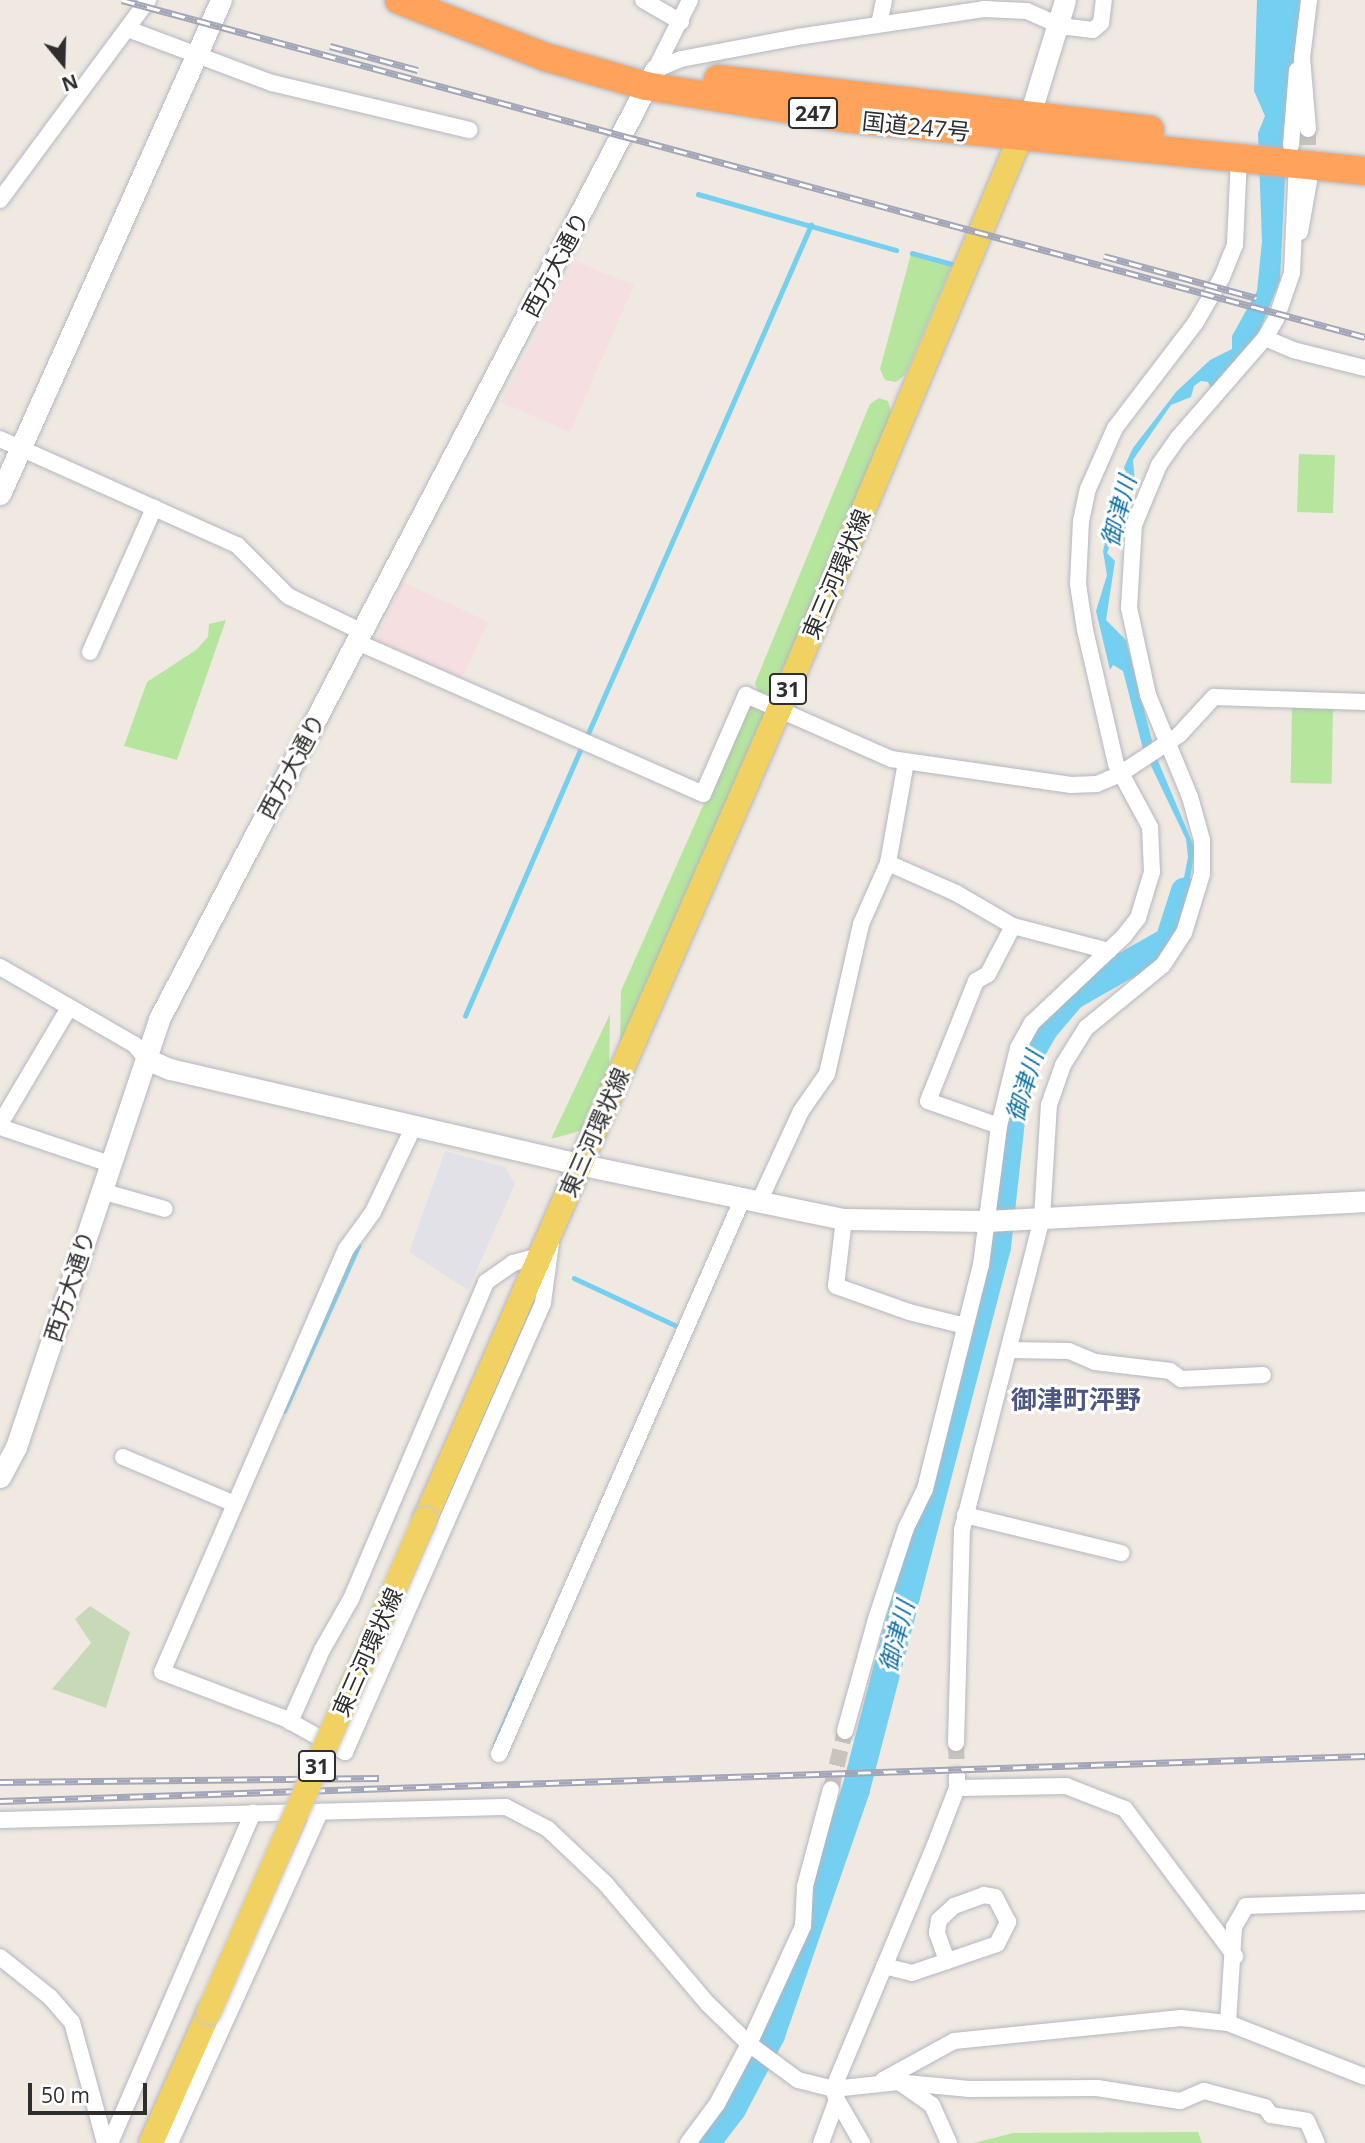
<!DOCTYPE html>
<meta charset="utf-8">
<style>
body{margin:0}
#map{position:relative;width:1365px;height:2143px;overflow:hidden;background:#efe9e1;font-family:"Open Sans","Noto Sans JP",sans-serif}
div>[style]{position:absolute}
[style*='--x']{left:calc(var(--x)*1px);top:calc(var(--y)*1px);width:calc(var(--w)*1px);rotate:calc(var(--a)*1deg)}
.industrial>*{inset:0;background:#e3e1e8}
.medical>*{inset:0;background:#f5dfe0;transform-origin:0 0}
.green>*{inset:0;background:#b6e59e;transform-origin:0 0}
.cemetery>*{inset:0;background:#c8d9b8}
.water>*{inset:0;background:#75cff0}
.stream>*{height:4.5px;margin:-2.25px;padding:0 2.25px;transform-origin:2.25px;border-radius:2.25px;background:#75cff0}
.river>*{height:28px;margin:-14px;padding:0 14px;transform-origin:14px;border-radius:14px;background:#75cff0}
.street-tunnel>*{height:16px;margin-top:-8px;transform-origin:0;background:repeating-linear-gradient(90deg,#c8c4bd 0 16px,transparent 0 24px)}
.roads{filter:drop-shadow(0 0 2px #b4b7c1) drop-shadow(0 0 2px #b4b7c1)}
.street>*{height:16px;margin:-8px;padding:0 8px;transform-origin:8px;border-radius:8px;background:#fff}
.secondary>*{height:21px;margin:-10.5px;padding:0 10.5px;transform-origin:10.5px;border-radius:10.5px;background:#fff}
.primary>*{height:24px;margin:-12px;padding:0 12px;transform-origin:12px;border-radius:12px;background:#f2d163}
.highway>*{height:28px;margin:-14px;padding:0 14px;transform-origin:14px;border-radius:14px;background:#ffa35c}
.rail>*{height:7px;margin-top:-3.5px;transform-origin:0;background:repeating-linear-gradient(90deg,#fff 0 13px,#a3a6b8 0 26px);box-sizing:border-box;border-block:2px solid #a3a6b8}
.bridges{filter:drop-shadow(0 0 2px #c9c9c9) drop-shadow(0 0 2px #c9c9c9)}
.primary-bridge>*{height:24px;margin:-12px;padding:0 12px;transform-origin:12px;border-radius:12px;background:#f2d163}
span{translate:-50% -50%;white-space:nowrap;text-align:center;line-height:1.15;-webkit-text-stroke:6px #fff;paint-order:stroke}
.shield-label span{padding:2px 5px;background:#fff;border:2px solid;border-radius:5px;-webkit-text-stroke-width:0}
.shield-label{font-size:21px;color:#2e2e2e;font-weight:700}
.street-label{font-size:23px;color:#2e2e2e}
.water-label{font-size:24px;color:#0d6fa3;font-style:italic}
.quarter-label{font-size:26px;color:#4d5680;font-weight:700}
.north{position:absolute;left:28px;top:28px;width:70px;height:70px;-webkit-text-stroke:5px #fff;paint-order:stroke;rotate:161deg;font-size:19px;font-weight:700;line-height:28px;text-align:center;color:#2e2e2e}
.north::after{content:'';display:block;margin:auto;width:24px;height:32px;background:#2e2e2e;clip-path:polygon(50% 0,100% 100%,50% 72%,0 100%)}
.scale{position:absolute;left:28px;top:2083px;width:119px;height:32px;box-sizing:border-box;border:4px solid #2e2e2e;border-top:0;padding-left:9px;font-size:21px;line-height:24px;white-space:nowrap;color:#2e2e2e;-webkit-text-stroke:5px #fff;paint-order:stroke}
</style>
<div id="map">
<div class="industrial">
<i style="clip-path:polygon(445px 1151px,505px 1167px,515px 1184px,468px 1290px,409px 1252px)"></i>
</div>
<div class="medical">
<i style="clip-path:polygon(574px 261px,634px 285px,570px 432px,501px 402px)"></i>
<i style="left:403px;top:582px;width:94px;height:68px;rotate:25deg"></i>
</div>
<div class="green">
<i style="clip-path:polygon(911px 254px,952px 265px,905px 375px,896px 382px,885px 380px,880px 369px)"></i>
<i style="clip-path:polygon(879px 398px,888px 401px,891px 412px,827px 582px,773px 696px,758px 692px,755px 683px,870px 404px)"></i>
<i style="left:1299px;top:454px;width:36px;height:58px;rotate:2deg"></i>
<i style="clip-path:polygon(226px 620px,177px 760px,124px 746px,147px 682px,196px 650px,208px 637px,209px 624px)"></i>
<i style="clip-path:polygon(748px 704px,767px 711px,620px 1046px,621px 991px)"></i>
<i style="left:1292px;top:706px;width:41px;height:77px;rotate:1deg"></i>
<i style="clip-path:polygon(610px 1014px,609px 1072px,580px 1131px,551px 1139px)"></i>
<i style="clip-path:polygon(1198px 2132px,1202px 2143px,974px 2143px,1013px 2133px)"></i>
</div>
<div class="cemetery">
<i style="clip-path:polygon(90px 1606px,130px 1632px,106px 1708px,52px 1689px,91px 1643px,75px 1619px)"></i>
</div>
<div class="water">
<i style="clip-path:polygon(1257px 0,1300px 0,1301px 6px,1289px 96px,1280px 280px,1258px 335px,1212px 390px,1208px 382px,1201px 381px,1194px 386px,1191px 397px,1171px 405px,1133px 460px,1135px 484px,1107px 553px,1115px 561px,1106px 620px,1126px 640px,1156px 756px,1195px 849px,1185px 909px,1172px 939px,1188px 857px,1186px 839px,1143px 749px,1123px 671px,1113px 665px,1110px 670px,1096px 611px,1107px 575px,1103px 551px,1117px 496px,1128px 478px,1124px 467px,1133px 448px,1176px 392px,1210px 360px,1232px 349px,1232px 336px,1257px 291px,1262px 241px,1258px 133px,1265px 116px,1254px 91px)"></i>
</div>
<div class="stream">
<i style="--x:698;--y:194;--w:206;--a:15.8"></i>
<i style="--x:912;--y:253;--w:41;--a:15.4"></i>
<i style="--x:587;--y:736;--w:558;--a:-66.33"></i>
<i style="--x:465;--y:1016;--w:292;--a:-66.6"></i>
<i style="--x:574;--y:1278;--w:116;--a:25"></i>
<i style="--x:284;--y:1411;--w:181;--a:-65.8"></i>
<i style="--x:495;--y:1744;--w:69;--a:-66.8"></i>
</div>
<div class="river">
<i style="--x:706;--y:2143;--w:43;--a:-52.6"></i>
<i style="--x:732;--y:2109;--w:84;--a:-62.2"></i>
<i style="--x:771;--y:2035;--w:260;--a:-70.9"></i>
<i style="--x:856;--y:1789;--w:560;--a:-75.42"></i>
<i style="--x:997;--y:1247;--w:145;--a:-83.7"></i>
<i style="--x:1013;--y:1103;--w:48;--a:-71.9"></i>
<i style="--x:1028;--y:1057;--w:32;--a:-60"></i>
<i style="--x:1044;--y:1029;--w:43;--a:-49.7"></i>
<i style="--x:1072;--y:996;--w:112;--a:-29.6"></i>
<i style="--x:1169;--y:941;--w:52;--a:-72.3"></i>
</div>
<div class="street-tunnel">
<i style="--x:1308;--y:129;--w:42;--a:90"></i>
<i style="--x:956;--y:1743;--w:33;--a:88"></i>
<i style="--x:831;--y:1789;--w:60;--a:-76.4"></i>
</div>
<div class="roads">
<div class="street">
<i style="--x:643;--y:0;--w:44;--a:30.1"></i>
<i style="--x:879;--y:24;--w:25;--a:-78"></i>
<i style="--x:128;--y:29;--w:154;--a:20.6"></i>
<i style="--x:272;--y:83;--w:203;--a:13.4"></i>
<i style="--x:655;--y:70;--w:28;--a:-23"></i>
<i style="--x:681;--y:59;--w:118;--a:-10.7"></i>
<i style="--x:797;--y:37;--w:189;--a:-8.5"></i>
<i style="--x:984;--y:9;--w:43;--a:2.7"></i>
<i style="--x:1027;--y:11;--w:36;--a:24"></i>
<i style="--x:1060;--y:26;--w:33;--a:7"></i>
<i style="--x:1093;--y:30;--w:11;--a:-41"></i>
<i style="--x:1101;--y:23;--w:23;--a:-83"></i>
<i style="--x:655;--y:70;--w:78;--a:-63.4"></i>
<i style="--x:1308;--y:129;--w:71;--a:-94.8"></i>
<i style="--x:1302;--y:58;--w:58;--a:-83.1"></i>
<i style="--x:1291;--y:145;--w:75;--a:-85.4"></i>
<i style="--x:0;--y:200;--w:249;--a:-53.5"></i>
<i style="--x:1300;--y:232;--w:52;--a:-80"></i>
<i style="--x:1265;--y:338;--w:30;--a:23"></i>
<i style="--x:1293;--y:350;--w:74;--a:14"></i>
<i style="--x:0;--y:439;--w:260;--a:24.1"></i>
<i style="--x:237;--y:545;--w:72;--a:45"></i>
<i style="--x:288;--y:596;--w:82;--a:25.9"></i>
<i style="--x:357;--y:642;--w:378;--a:23.7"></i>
<i style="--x:703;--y:794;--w:108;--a:-66.5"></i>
<i style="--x:746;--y:695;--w:158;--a:23.8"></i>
<i style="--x:891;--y:759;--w:182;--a:8.2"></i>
<i style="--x:1071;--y:785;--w:26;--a:-2"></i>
<i style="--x:1097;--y:784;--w:25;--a:-23"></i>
<i style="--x:1120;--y:774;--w:71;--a:-33.5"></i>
<i style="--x:1179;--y:735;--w:52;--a:-47.4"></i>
<i style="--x:1214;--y:697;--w:151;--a:1.9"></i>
<i style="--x:90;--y:652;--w:158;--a:-66"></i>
<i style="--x:888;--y:863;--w:74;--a:23.8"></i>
<i style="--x:956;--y:893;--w:66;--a:30.1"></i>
<i style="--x:1013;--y:926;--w:99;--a:14.6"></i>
<i style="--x:0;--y:967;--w:156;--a:30"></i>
<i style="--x:135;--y:1045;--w:18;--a:52"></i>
<i style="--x:0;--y:1124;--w:135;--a:-59.3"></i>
<i style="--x:414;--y:1126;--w:95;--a:115.5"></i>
<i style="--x:373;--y:1212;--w:46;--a:126.1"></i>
<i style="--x:346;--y:1249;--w:461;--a:113.5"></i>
<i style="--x:162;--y:1672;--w:130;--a:20.7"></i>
<i style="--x:284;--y:1718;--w:70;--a:29.1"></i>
<i style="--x:345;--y:1752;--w:491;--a:-66.2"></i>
<i style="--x:543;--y:1303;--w:61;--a:-82.4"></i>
<i style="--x:999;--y:1126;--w:75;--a:-160.6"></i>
<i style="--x:928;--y:1101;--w:129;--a:-68.2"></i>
<i style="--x:976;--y:981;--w:14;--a:-30"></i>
<i style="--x:988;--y:974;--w:54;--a:-62.5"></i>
<i style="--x:0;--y:1127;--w:116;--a:18.6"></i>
<i style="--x:101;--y:1191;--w:66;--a:15.7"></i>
<i style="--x:759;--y:1202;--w:100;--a:-65.2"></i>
<i style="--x:801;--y:1111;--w:45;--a:-54.9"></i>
<i style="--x:827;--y:1074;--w:154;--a:-77.2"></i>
<i style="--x:861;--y:924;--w:67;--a:-66.1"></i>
<i style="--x:888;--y:863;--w:103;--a:-79.9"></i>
<i style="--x:844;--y:1219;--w:67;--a:96.8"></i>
<i style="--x:836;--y:1286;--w:77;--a:19.6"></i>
<i style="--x:909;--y:1312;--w:58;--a:14"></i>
<i style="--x:1009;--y:1350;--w:60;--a:1"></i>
<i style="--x:1069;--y:1351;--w:28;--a:23"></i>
<i style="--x:1095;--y:1362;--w:76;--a:6.8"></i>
<i style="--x:1170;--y:1371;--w:14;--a:36"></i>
<i style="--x:1181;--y:1379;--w:82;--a:-2.8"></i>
<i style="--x:123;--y:1457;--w:121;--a:22.8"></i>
<i style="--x:965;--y:1515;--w:161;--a:13.7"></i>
<i style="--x:290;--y:1722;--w:79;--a:-66"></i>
<i style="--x:322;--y:1650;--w:59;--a:-60.4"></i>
<i style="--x:351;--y:1599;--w:345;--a:-66.9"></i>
<i style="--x:486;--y:1282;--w:33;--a:-35"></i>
<i style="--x:513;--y:1263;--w:28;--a:-15"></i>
<i style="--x:845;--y:1731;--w:119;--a:-74.5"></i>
<i style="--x:877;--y:1616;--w:93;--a:-71.8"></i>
<i style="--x:906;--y:1528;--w:43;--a:-64"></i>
<i style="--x:925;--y:1489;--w:231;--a:-76"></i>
<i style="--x:981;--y:1265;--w:140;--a:-82.6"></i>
<i style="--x:999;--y:1126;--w:80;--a:-76.3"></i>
<i style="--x:1018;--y:1048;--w:29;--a:-61"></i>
<i style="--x:1032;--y:1023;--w:127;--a:-43.4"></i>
<i style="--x:1124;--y:936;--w:23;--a:-52"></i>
<i style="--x:1138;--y:918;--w:48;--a:-73.1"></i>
<i style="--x:1152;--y:872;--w:45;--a:-92.5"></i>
<i style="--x:1150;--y:827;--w:72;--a:-118.4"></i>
<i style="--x:1116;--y:764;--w:138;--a:-103"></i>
<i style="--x:1085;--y:630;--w:47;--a:-98.7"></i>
<i style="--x:1078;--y:584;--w:63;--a:-87.3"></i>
<i style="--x:1081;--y:521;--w:33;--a:-78"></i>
<i style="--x:1088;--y:489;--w:67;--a:-66.1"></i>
<i style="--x:1115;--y:428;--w:133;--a:-52.6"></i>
<i style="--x:1196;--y:322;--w:52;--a:-60"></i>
<i style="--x:1222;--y:277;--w:35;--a:-68"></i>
<i style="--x:1235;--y:245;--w:88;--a:-87.4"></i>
<i style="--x:956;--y:1743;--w:213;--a:-88.4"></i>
<i style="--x:962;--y:1530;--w:322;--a:-75.6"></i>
<i style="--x:1042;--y:1218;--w:113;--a:-86.5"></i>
<i style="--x:1049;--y:1105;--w:42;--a:-70.7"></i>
<i style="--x:1063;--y:1065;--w:44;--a:-58.1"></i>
<i style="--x:1086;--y:1028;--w:99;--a:-39.3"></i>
<i style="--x:1163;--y:965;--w:38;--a:-57"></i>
<i style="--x:1184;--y:933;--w:62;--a:-73"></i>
<i style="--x:1202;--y:874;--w:34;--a:-90"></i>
<i style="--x:1202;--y:840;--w:45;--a:-105.6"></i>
<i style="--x:1190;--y:797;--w:110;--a:-112.4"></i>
<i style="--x:1148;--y:695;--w:89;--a:-102.3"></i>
<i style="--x:1129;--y:608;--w:83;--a:-86.6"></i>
<i style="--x:1134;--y:525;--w:65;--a:-67.4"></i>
<i style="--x:1159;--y:465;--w:33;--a:-55"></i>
<i style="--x:1178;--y:438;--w:133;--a:-49"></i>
<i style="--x:1265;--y:338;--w:22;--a:-60"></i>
<i style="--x:1276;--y:319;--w:49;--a:-70.8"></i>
<i style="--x:1292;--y:273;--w:110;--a:-87.4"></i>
<i style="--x:499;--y:1754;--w:607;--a:-66.31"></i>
<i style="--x:957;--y:1788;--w:109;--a:-1.1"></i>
<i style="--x:1066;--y:1786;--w:63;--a:21.3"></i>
<i style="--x:1125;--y:1809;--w:184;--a:53.2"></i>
<i style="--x:0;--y:1820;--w:506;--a:-1.47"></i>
<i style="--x:506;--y:1807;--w:47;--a:27.6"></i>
<i style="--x:548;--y:1829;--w:79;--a:43.5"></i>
<i style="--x:605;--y:1883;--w:159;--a:49.6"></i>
<i style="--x:708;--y:2004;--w:57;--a:44.3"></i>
<i style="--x:749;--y:2044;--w:61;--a:36.3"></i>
<i style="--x:798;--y:2080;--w:36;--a:14"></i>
<i style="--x:833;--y:2089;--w:66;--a:-6.1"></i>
<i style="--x:899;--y:2082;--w:40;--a:34.9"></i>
<i style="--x:932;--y:2105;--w:42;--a:65.9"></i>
<i style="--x:0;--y:1957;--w:64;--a:38.7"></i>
<i style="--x:50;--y:1997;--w:33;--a:49"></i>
<i style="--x:72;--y:2022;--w:125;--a:74.7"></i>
<i style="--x:884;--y:1966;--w:29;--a:14"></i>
<i style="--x:912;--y:1973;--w:90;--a:-18.8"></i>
<i style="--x:997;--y:1944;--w:25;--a:-63"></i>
<i style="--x:1008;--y:1922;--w:28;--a:-117"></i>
<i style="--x:995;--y:1897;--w:11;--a:-170"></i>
<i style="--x:984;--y:1895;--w:32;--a:160"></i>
<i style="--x:954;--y:1906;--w:21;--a:137"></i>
<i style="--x:939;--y:1920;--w:13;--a:99"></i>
<i style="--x:937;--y:1933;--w:30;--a:70"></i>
<i style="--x:1228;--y:2023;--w:147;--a:21.5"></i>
<i style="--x:883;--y:2080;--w:81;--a:-28.8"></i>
<i style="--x:954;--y:2041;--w:228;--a:-5.8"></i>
<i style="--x:1181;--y:2018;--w:47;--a:6.1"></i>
<i style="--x:1228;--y:2023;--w:96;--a:-86.4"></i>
<i style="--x:1234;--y:1927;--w:24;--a:-60"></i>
<i style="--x:1246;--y:1906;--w:119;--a:-1.9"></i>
<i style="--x:906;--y:2083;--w:64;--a:5.4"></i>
<i style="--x:970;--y:2089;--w:127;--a:-0.5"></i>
<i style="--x:1097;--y:2088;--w:84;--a:8.9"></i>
<i style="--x:1180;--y:2101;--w:26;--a:-23"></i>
<i style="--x:1204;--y:2091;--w:63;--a:14.7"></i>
<i style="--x:1265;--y:2107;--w:10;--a:53"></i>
<i style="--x:1271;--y:2115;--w:36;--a:9"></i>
<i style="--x:1307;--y:2121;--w:24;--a:66"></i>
<i style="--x:837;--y:2100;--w:50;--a:59.8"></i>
<i style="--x:110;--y:2143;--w:360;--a:-66.6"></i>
<i style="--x:170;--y:2143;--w:363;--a:-65.6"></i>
<i style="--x:688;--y:2143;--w:49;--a:-53.4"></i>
<i style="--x:717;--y:2104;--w:68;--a:-61.9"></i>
<i style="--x:749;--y:2044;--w:130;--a:-65.4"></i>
<i style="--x:803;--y:1926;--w:40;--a:-87.1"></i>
<i style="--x:805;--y:1886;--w:100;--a:-75"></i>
<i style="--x:821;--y:2143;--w:46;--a:-69.6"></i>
<i style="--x:837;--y:2100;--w:12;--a:-110"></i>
<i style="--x:833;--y:2089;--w:254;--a:-67.3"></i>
<i style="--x:931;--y:1855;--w:72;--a:-68.8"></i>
<i style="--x:957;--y:1788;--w:12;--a:-90"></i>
</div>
<div class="secondary">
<i style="--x:1029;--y:118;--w:123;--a:-73"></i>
<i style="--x:0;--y:494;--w:541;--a:-65.9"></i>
<i style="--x:146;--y:1059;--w:26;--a:23"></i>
<i style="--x:170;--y:1069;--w:419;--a:13.1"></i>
<i style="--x:578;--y:1164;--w:272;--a:11.7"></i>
<i style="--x:844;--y:1219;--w:143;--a:0.8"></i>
<i style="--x:987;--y:1221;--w:379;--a:-3"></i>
<i style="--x:0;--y:1477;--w:34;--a:-62"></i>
<i style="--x:16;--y:1447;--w:451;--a:-71.5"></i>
<i style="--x:159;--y:1019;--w:1071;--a:-62.41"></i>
</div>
<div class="primary">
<i style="--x:425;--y:1519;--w:883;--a:-66.37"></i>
<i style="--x:779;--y:710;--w:641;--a:-67.15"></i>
<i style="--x:151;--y:2143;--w:143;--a:-66.1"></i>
</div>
<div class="highway">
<i style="--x:399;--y:0;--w:157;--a:21.3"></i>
<i style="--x:545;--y:57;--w:105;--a:16"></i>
<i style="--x:646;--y:86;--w:201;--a:9.2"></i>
<i style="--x:844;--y:118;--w:524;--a:5.81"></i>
<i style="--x:718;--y:79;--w:435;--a:6.7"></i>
</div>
</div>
<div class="rail">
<i style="--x:122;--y:0;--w:1288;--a:15.17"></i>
<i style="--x:330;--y:46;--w:91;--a:15.3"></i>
<i style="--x:1104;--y:256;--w:158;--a:15.4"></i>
<i style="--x:0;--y:1782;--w:379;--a:-0.6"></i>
<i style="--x:0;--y:1801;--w:1366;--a:-1.89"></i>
</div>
<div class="bridges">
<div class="primary-bridge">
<i style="--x:209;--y:2012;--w:538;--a:-66.34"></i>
</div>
</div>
<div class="shield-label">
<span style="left:813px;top:113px">247</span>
<span style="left:788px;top:689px">31</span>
<span style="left:317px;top:1766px">31</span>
</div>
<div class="street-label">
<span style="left:916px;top:126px;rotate:6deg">国道247号</span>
<span style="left:555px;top:264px;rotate:-62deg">西方大通り</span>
<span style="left:836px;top:574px;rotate:-67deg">東三河環状線</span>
<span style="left:291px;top:766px;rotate:-62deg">西方大通り</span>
<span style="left:594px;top:1132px;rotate:-66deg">東三河環状線</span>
<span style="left:69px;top:1286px;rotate:-72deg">西方大通り</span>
<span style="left:367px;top:1652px;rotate:-66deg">東三河環状線</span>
</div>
<div class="water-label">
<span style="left:1118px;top:511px;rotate:-75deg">御津川</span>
<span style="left:1024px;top:1086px;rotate:-73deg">御津川</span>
<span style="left:896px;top:1636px;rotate:-75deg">御津川</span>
</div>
<div class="quarter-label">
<span style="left:1076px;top:1400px">御津町泙野</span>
</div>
<div class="north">N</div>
<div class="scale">50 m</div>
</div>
